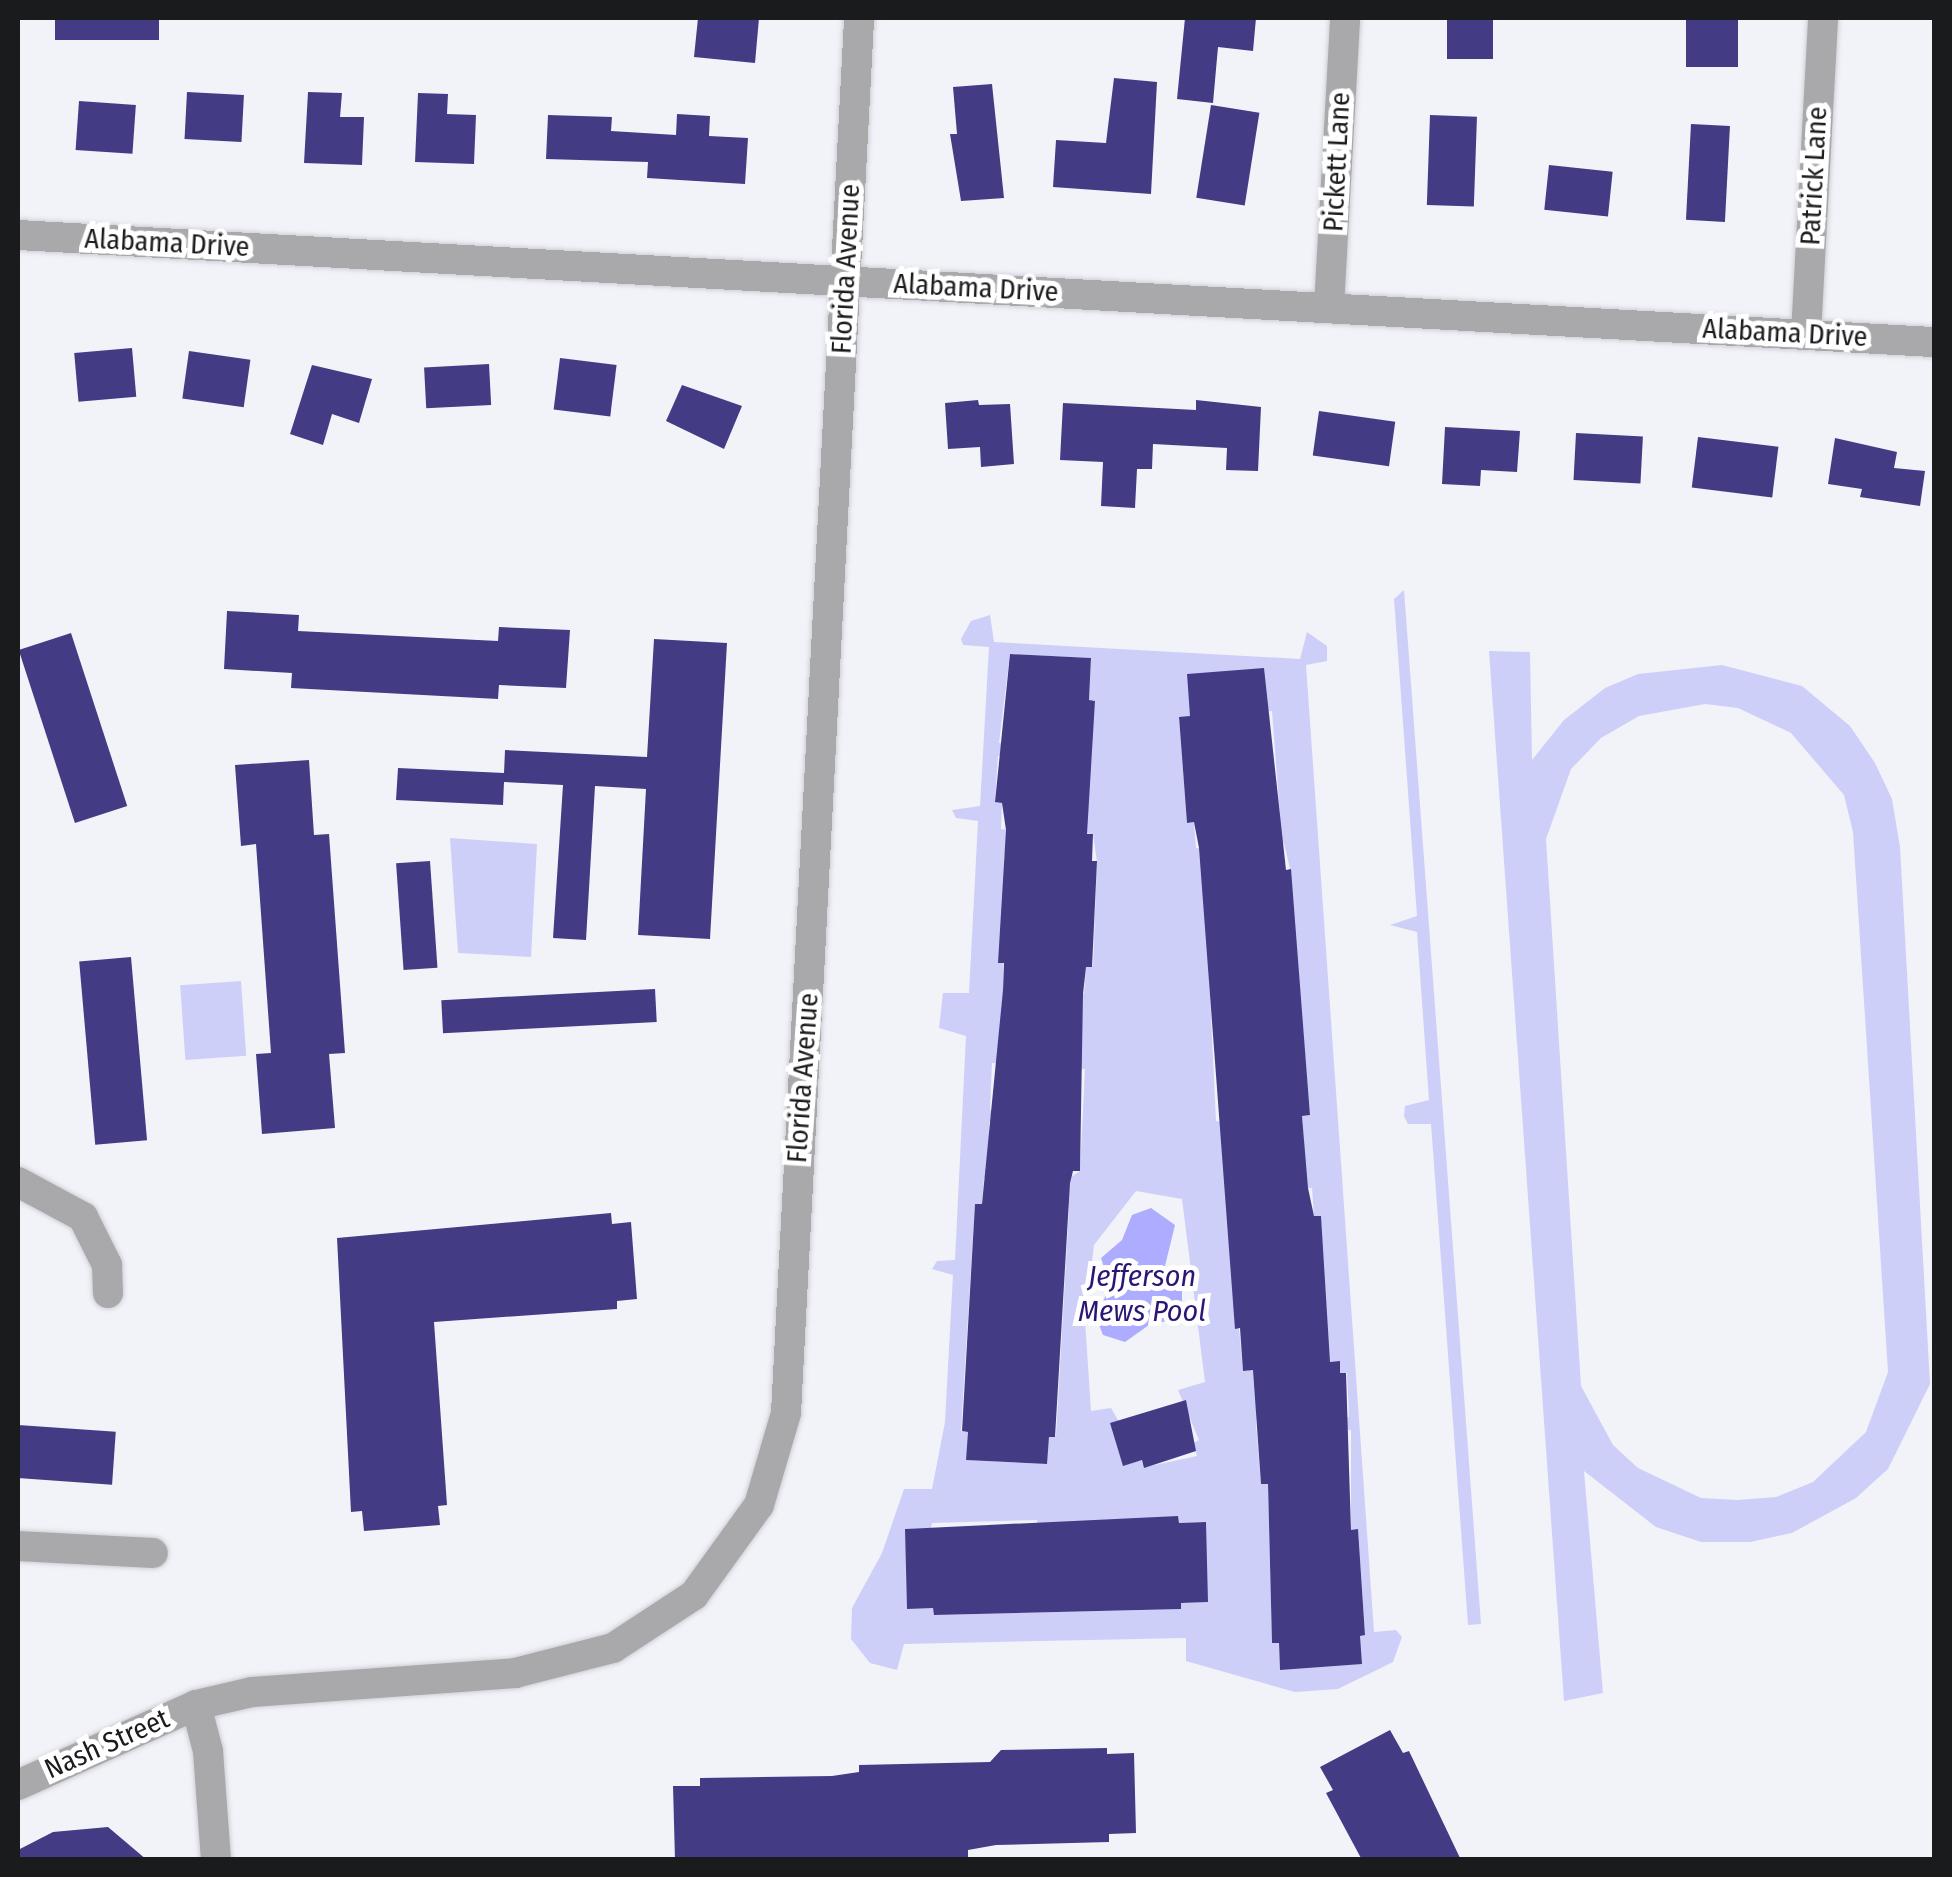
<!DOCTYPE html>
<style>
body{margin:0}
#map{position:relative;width:1952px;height:1877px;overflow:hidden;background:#f2f2f9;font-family:"Fira Sans Condensed",sans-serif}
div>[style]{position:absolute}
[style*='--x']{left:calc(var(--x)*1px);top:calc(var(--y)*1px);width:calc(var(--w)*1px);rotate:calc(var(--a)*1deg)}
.green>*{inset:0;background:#cecff9;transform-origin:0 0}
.water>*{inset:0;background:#adacff}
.building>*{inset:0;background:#433c84;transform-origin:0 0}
.roads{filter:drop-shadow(0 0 2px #cfd0d6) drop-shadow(0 0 2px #cfd0d6)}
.minor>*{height:30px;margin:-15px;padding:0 15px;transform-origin:15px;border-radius:15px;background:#a9a9ac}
span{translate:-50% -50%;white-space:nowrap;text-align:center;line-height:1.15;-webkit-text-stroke:10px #fff;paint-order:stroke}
.street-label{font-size:28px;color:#1a1b1d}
.water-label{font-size:30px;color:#2c1674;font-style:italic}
.frame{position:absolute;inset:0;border:20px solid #1a1b1d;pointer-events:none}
</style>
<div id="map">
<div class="green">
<i style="clip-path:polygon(1404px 590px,1481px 1624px,1468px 1625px,1431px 1124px,1408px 1124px,1404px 1116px,1405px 1106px,1429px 1100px,1417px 932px,1390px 925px,1417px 916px,1394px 599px)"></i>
<i style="clip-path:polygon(evenodd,990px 615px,994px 642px,1300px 659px,1307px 632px,1327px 646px,1327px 661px,1306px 665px,1374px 1632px,1396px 1630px,1402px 1637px,1393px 1662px,1338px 1689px,1295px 1692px,1186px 1661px,1186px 1638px,904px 1644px,897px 1670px,870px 1663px,851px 1639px,852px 1608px,882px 1553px,904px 1489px,932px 1489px,945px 1422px,953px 1275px,932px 1269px,937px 1261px,955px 1260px,966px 1036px,939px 1028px,943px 993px,969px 993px,978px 821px,956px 818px,952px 810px,980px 806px,989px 647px,963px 645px,961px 639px,971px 621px,990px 615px,1010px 654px,1091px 658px,1089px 700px,1095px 701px,1082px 833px,1093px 834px,1097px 862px,1093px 966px,1086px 967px,1084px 994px,1003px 990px,1004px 857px,1012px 830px,1001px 829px,1002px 803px,995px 801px,998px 756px,1006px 755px,1006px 743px,999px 743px,1010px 654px,990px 615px,1272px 711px,1280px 816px,1276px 843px,1284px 843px,1290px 869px,1310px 1115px,1302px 1116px,1304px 1143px,1216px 1121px,1203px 848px,1196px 848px,1194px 822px,1187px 823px,1179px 718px,1272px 711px,990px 615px,992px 1063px,1085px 1069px,1080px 1171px,1063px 1182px,1069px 1209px,1056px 1436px,1049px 1437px,1046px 1464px,967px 1460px,968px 1432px,961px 1431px,975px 1204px,982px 1204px,984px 1178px,991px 1178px,989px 1122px,996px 1122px,997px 1111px,990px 1110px,992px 1063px,990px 615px,1312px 1188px,1314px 1216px,1321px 1217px,1325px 1362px,1339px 1362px,1340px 1373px,1347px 1373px,1349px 1417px,1342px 1418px,1343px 1430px,1351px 1430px,1351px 1530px,1358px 1530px,1365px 1634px,1280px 1669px,1279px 1643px,1272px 1642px,1268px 1484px,1261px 1484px,1256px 1424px,1258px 1370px,1243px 1370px,1226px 1194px,1312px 1188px,990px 615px,1136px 1191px,1182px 1199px,1205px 1382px,1178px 1390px,1199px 1440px,1193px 1443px,1197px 1456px,1145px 1467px,1111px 1408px,1091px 1411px,1085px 1320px,1094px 1245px,1136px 1191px,990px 615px,1178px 1516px,1179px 1523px,1205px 1522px,1207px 1602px,1181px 1603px,1181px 1609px,935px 1615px,933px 1608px,907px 1608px,906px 1529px,931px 1528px,932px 1523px,1037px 1520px,1038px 1527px,1178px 1516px)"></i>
<i style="clip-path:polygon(evenodd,1489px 651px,1530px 652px,1532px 760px,1564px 720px,1605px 688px,1638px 674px,1722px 665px,1802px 686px,1850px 726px,1875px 763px,1892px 799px,1900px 847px,1930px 1384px,1888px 1469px,1856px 1498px,1792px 1533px,1750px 1542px,1701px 1542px,1656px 1527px,1584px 1471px,1603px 1693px,1564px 1701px,1489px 651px,1705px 704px,1738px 708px,1791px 733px,1844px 795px,1853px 832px,1888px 1372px,1866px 1432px,1813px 1482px,1776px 1497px,1737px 1500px,1701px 1498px,1638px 1468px,1613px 1445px,1581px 1386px,1546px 839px,1571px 769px,1601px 738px,1639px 716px,1705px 704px)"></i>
<i style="clip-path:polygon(450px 838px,537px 844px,531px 957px,458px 953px)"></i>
<i style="left:241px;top:981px;width:75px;height:61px;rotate:86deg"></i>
</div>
<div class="water">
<i style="clip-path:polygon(1151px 1208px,1175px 1225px,1165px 1266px,1182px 1291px,1182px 1308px,1175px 1319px,1149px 1325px,1125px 1342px,1103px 1335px,1096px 1317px,1110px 1286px,1101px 1258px,1122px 1240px,1132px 1215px)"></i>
</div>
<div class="building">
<i style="left:55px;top:18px;width:104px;height:22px"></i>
<i style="clip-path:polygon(698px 18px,759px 18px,755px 63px,694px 57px)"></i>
<i style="clip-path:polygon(1185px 18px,1256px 18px,1253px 51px,1218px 47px,1213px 103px,1177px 99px)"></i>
<i style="left:1447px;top:18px;width:46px;height:41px"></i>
<i style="left:1686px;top:18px;width:52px;height:49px"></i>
<i style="clip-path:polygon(1114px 78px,1157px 82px,1151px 194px,1053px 187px,1056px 140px,1106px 143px)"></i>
<i style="clip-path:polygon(992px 84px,1004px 198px,961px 201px,950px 134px,957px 134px,953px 87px)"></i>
<i style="left:187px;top:92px;width:57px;height:47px;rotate:3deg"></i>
<i style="clip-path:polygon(308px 92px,342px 93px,340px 117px,364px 117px,362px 165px,304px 163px)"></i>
<i style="clip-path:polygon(418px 93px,448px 94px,447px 114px,476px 115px,474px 164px,415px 162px)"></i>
<i style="left:79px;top:101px;width:57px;height:49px;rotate:4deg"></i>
<i style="left:1211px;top:105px;width:49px;height:94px;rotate:9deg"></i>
<i style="clip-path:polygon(677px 114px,710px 116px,709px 136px,748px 138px,745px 184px,647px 178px,648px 162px,546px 159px,548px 115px,612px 117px,611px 131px,676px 135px)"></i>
<i style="left:1430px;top:115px;width:47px;height:90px;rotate:2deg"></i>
<i style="left:1691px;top:124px;width:39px;height:96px;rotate:3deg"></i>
<i style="left:1549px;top:165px;width:64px;height:45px;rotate:6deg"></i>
<i style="left:132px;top:348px;width:49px;height:58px;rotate:85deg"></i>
<i style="left:189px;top:351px;width:62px;height:48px;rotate:8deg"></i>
<i style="left:560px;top:358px;width:57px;height:52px;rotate:7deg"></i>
<i style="left:489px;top:364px;width:41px;height:65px;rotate:87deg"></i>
<i style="clip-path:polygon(312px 365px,372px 379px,359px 423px,332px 414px,323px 445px,290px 434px)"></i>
<i style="clip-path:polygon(682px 385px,742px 406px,724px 449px,666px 421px)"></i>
<i style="clip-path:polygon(978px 400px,979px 405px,1010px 404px,1014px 464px,981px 467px,980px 447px,948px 449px,945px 403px)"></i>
<i style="clip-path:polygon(1196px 400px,1261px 407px,1258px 471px,1226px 470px,1227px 448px,1153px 444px,1152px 469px,1137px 469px,1135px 508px,1101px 506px,1103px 462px,1060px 460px,1063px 403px,1196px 410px)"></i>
<i style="left:1319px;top:411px;width:77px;height:45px;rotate:8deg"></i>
<i style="clip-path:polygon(1445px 427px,1520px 431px,1517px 472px,1481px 470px,1480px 486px,1442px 484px)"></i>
<i style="left:1576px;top:433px;width:67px;height:47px;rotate:3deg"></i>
<i style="left:1698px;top:437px;width:81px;height:51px;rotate:7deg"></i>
<i style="clip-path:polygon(1835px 438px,1897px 452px,1894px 468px,1925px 471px,1920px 506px,1860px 497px,1862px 489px,1828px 484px)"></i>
<i style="clip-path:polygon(227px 611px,299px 615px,298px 631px,498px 641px,499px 627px,570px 630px,566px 688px,499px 685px,498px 699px,291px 688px,292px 673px,224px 669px)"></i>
<i style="left:71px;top:633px;width:182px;height:55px;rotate:72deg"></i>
<i style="clip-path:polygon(654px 639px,727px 643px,710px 939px,638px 935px,646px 789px,595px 786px,586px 940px,553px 938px,563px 785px,504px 782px,503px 805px,396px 800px,398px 768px,504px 773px,505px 750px,647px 757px)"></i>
<i style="clip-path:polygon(1010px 654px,1091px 658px,1089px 700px,1095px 701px,1087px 834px,1093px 834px,1092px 861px,1097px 861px,1092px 967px,1086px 967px,1083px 994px,1080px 1171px,1073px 1171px,1070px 1183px,1055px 1437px,1049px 1437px,1047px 1464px,966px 1460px,968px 1432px,962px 1431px,975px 1204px,982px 1204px,1003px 990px,1004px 963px,998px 963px,1006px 830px,1002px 803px,995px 802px)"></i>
<i style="clip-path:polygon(1264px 668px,1286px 870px,1291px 869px,1310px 1115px,1302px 1116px,1308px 1188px,1314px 1216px,1321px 1216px,1330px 1362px,1340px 1361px,1340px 1373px,1346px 1373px,1351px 1530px,1358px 1529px,1365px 1635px,1360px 1636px,1362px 1664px,1280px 1670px,1279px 1643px,1272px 1643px,1268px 1484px,1261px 1484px,1253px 1370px,1243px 1371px,1240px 1328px,1235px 1329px,1199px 848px,1194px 822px,1187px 823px,1179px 717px,1190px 716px,1187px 674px)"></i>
<i style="clip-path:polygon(309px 760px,314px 835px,329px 834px,345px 1053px,329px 1054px,335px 1128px,262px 1134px,256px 1054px,271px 1053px,256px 844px,241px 846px,235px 765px)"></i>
<i style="left:430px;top:861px;width:107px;height:34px;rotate:86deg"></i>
<i style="left:131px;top:957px;width:184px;height:52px;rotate:85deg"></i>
<i style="left:655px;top:989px;width:33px;height:214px;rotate:87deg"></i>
<i style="clip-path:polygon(611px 1213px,612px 1224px,631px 1222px,637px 1299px,617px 1301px,617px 1309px,434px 1322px,447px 1505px,438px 1506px,440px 1525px,364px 1531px,362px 1511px,351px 1512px,337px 1238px)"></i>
<i style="clip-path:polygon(1186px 1400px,1196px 1451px,1144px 1468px,1142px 1460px,1123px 1466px,1110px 1423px)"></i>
<i style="left:18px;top:1425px;width:98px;height:53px;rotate:4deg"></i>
<i style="clip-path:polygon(1178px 1516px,1179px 1523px,1206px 1522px,1208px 1602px,1181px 1603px,1181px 1609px,934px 1615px,933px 1608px,907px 1609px,905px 1529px)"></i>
<i style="clip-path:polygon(1390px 1730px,1403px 1753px,1409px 1751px,1461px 1860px,1362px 1860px,1326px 1793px,1333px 1790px,1320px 1767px)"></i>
<i style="clip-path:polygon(1107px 1748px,1107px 1754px,1134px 1753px,1136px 1833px,1109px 1834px,1109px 1842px,996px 1845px,968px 1850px,968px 1857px,675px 1860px,673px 1786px,700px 1786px,700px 1778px,832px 1776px,859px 1772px,859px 1765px,990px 1762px,1001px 1750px)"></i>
<i style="clip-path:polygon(108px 1827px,147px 1860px,18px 1860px,18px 1850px,53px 1832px)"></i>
</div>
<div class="roads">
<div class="minor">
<i style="--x:18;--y:235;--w:1919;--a:3.2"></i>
<i style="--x:1329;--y:307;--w:289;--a:-86.8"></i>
<i style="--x:1806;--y:334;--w:316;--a:-86.9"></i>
<i style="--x:18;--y:1182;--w:74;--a:28.3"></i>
<i style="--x:83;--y:1217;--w:54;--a:63.4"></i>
<i style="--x:107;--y:1265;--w:28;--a:88"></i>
<i style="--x:18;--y:1546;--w:135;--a:3"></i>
<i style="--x:196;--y:1705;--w:48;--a:75.4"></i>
<i style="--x:208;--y:1751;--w:109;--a:85.8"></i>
<i style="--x:18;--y:1785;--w:195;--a:-24.2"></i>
<i style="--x:196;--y:1705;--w:57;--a:-13.1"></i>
<i style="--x:252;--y:1692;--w:264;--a:-4.1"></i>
<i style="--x:515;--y:1673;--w:101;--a:-14.3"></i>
<i style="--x:613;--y:1648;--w:97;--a:-33.2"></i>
<i style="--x:694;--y:1595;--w:111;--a:-54.2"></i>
<i style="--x:759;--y:1505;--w:96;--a:-73.6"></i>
<i style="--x:786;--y:1413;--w:1397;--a:-87"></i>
</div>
</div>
<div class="street-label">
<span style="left:1337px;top:162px;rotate:-87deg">Pickett Lane</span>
<span style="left:1814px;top:176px;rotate:-87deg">Patrick Lane</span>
<span style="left:167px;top:243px;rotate:3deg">Alabama Drive</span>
<span style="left:846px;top:269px;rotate:-87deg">Florida Avenue</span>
<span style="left:976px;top:288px;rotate:3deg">Alabama Drive</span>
<span style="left:1785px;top:333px;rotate:3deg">Alabama Drive</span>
<span style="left:803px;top:1078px;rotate:-86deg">Florida Avenue</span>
<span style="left:107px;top:1744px;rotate:-24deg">Nash Street</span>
</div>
<div class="water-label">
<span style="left:1142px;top:1293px">Jefferson<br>Mews Pool</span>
</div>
<div class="frame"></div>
</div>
